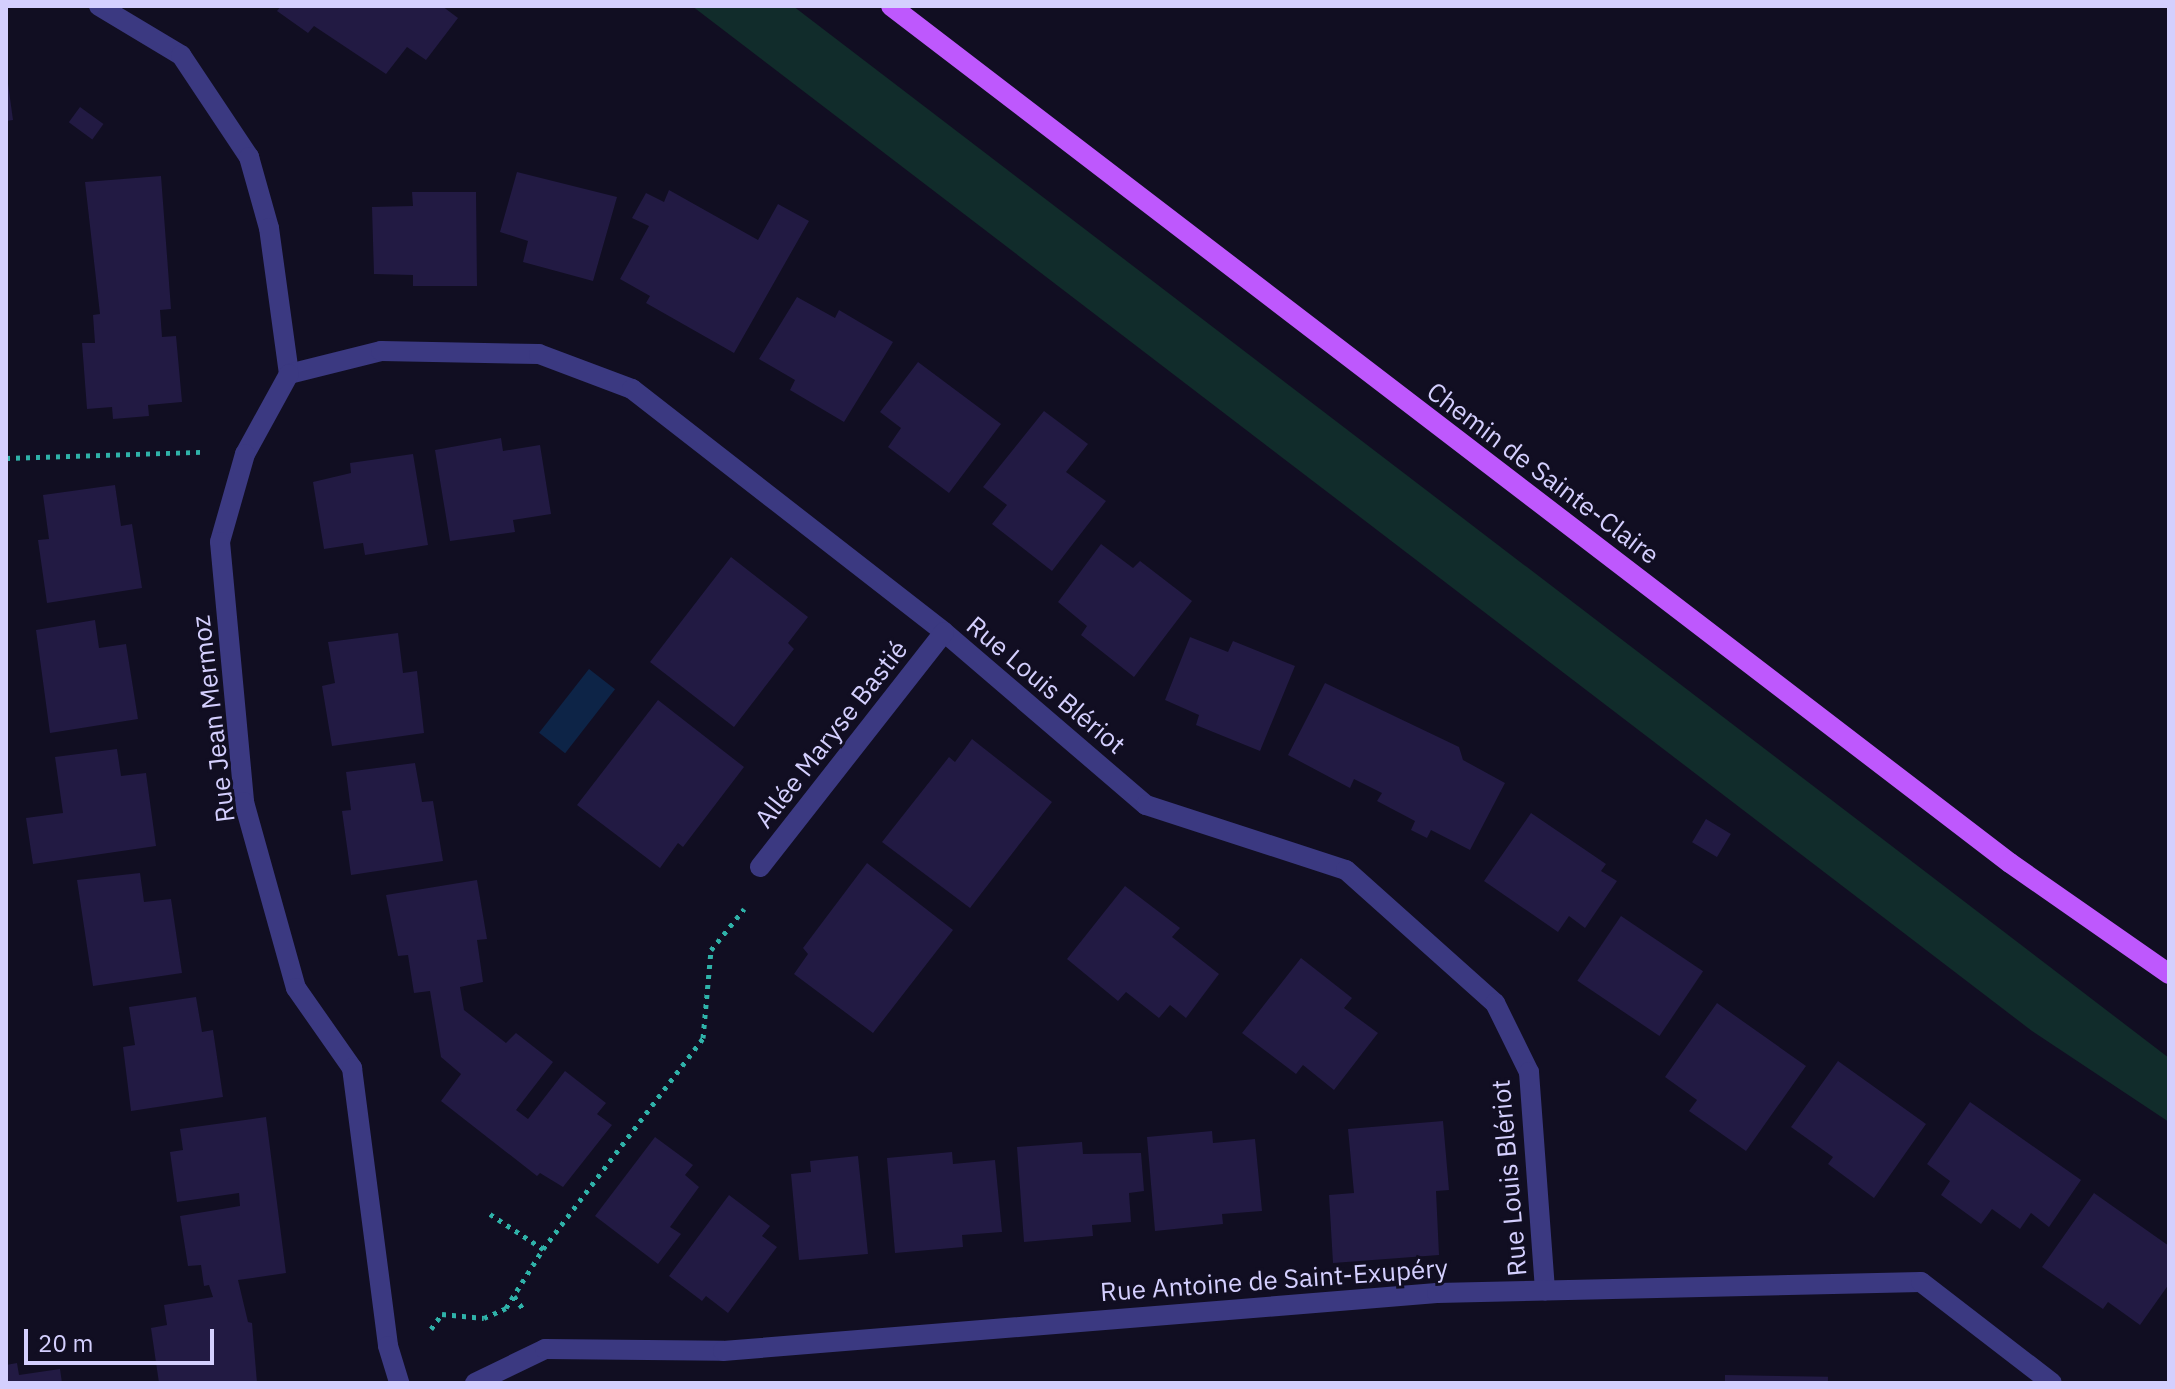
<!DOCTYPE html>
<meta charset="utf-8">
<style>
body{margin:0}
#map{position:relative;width:2175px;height:1389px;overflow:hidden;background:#110e22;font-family:"IBM Plex Sans",sans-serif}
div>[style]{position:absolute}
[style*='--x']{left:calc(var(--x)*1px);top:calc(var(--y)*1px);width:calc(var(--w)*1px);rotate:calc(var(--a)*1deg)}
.green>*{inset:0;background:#112c2b}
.water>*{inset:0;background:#0d2447;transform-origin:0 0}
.building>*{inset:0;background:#221a43;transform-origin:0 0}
.path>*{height:5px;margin-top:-2.5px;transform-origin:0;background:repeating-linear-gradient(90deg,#2fb2a9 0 4px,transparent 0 10px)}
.minor>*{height:20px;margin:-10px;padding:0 10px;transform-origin:10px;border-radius:10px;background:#3b3981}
.major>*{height:20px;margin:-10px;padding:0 10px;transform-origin:10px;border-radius:10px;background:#be58fd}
span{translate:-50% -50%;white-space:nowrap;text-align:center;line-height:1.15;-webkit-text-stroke:6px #110e22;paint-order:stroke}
.street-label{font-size:26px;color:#d4cffe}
.frame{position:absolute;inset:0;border:8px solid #d4cffe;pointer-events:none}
.scale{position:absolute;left:24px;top:1329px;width:190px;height:36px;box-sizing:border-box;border:4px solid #d4cffe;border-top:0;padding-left:10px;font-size:24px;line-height:28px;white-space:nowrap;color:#d4cffe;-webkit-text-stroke:6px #110e22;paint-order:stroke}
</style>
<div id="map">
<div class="green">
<i style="clip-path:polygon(692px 6px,793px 6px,2169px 1058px,2169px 1122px,2032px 1031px)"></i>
</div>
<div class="water">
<i style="left:589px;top:669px;width:33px;height:81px;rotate:38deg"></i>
</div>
<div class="building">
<i style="clip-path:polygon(281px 6px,442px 6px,458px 18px,426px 60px,407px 47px,386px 74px,314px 26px,308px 33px,277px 11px)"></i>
<i style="clip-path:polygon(6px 69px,13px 120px,6px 121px)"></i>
<i style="left:80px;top:107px;width:29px;height:19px;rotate:36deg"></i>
<i style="clip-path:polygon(517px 172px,617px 197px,593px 281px,523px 262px,528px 241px,500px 232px)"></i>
<i style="clip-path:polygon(161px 176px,171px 309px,160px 310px,162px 337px,176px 336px,182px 402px,148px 405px,149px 416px,113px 419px,112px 407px,87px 409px,82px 343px,95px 343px,93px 315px,100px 314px,85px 182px)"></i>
<i style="clip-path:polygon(669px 190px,758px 240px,778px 204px,809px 221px,734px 353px,646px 303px,650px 296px,620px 279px,649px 226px,632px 218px,646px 193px,664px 202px)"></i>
<i style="clip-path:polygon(412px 192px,476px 192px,477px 286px,413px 286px,413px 275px,374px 274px,372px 207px,413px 206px)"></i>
<i style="clip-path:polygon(797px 297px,835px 318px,839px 310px,893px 342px,844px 422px,790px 390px,795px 380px,759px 359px)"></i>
<i style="clip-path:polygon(918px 362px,1001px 424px,949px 493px,888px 447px,901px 428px,880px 412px)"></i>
<i style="clip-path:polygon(1044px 411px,1088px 444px,1066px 472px,1106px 501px,1052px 571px,992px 524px,1007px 505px,983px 487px)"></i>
<i style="clip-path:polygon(501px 438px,503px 451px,540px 445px,551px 514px,513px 520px,515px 532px,450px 541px,435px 450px)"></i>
<i style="clip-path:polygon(413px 454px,428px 545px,365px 555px,363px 543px,324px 549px,313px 482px,351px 473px,350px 463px)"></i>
<i style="clip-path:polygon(115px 485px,121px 526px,132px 524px,142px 588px,47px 603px,38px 540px,49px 539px,43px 495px)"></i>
<i style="clip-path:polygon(1101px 544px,1133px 568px,1140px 561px,1192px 601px,1134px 677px,1081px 635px,1087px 626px,1058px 602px)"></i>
<i style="clip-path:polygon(731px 557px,808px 617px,788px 643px,794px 649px,734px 727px,650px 662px)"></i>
<i style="clip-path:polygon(95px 620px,99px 648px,126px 644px,138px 719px,50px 733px,36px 630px)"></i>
<i style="clip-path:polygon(398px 633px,403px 673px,417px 671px,424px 733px,332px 746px,322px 686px,335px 683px,328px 642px)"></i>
<i style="clip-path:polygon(1190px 637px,1228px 652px,1233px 641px,1295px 666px,1260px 751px,1196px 725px,1199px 715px,1165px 700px)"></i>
<i style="clip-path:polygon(1325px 683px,1459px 747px,1463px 760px,1505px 783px,1470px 850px,1431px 830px,1427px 838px,1411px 830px,1415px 821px,1377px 801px,1382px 793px,1354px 779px,1350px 788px,1288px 755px)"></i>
<i style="clip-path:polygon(658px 700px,744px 767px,683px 847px,678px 843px,660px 868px,577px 805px)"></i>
<i style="clip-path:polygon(972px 739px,1052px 802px,970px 908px,882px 842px,949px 757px,955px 762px)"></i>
<i style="clip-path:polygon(117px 749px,121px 776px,146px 773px,156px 846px,33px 864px,26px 818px,63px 813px,55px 757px)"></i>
<i style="clip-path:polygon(415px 763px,422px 802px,433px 801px,443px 861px,351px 875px,342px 811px,351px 810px,346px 772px)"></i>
<i style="clip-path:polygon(1531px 813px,1606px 864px,1601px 871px,1617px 881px,1585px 928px,1569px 916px,1558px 932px,1484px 881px)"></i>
<i style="left:1706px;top:819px;width:29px;height:27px;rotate:31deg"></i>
<i style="clip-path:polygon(867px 863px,953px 930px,873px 1033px,794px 974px,808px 954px,803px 948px)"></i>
<i style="clip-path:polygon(140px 873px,144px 902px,171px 899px,182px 973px,93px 986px,77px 880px)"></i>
<i style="clip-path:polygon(477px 880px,487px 939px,477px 940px,483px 982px,460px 987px,464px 1010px,506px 1043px,516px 1033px,553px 1062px,516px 1110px,528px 1119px,565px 1071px,606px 1103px,597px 1114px,612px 1125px,563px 1187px,540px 1173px,537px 1176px,441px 1101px,461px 1074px,441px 1057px,430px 991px,414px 993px,408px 955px,398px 956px,386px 895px)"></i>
<i style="clip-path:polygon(1125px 886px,1180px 928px,1172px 937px,1219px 974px,1186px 1018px,1170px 1005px,1159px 1018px,1126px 992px,1118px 1001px,1067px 959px)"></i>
<i style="left:1621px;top:916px;width:99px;height:78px;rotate:34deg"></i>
<i style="clip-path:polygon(1301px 958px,1352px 998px,1344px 1008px,1378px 1033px,1334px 1090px,1303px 1065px,1296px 1074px,1242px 1033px)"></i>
<i style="clip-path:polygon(196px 997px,202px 1032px,213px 1030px,223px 1097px,131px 1111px,123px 1047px,135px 1045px,129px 1007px)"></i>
<i style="clip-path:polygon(1717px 1003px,1806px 1066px,1746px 1151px,1689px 1111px,1697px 1100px,1665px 1077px)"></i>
<i style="clip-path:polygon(1838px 1061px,1926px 1124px,1874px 1198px,1828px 1164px,1833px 1157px,1791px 1127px)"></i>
<i style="clip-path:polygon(1970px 1102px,2081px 1180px,2049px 1227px,2031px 1213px,2020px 1229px,1992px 1209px,1981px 1224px,1941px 1195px,1950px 1181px,1927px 1164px)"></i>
<i style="clip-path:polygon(266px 1117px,286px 1273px,238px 1280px,248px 1322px,252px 1323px,257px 1383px,159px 1383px,151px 1328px,167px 1325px,164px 1305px,213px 1297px,209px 1285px,204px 1286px,201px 1265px,188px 1266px,180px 1216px,240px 1206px,239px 1193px,177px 1202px,170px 1152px,183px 1150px,180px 1129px)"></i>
<i style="clip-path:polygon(1443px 1121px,1449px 1190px,1436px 1191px,1439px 1255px,1333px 1263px,1329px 1195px,1354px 1193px,1348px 1129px)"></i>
<i style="clip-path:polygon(1212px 1131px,1213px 1143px,1255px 1139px,1262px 1211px,1222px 1214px,1223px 1224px,1155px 1231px,1147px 1137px)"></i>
<i style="clip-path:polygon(655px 1137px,693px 1165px,685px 1175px,699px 1187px,670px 1227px,681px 1234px,658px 1264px,595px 1216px)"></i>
<i style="clip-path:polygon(1082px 1142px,1083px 1154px,1141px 1153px,1144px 1191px,1129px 1193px,1131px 1222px,1092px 1225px,1093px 1236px,1024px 1242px,1017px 1147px)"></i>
<i style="clip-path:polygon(952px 1152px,953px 1164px,995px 1160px,1002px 1232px,962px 1235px,963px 1247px,895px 1253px,887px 1158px)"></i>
<i style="clip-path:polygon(858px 1156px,868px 1254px,799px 1260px,791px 1174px,811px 1172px,810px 1161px)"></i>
<i style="clip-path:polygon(2094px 1193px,2169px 1246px,2169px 1284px,2140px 1325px,2108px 1302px,2103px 1309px,2042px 1267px)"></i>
<i style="clip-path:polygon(729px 1195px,770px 1226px,762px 1236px,777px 1247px,728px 1313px,706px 1296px,702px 1301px,669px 1276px)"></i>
<i style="clip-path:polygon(17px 1363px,19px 1375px,60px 1369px,62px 1383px,6px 1383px,6px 1365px)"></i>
<i style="left:1725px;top:1375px;width:103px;height:8px;rotate:1deg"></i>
</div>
<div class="path">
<i style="--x:6;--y:458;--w:195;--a:-1.8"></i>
<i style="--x:490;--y:1214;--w:64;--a:33.4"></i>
<i style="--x:514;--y:1296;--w:19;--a:55"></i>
<i style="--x:431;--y:1329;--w:19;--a:-54"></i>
<i style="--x:442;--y:1314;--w:42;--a:5.4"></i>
<i style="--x:484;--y:1318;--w:24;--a:-24"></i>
<i style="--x:506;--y:1308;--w:70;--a:-57.9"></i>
<i style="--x:543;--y:1249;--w:265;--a:-52.8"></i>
<i style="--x:703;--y:1038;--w:88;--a:-84.8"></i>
<i style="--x:711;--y:950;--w:53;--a:-51.2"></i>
</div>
<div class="minor">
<i style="--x:99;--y:6;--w:96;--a:30.9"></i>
<i style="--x:181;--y:55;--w:123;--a:56.3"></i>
<i style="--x:249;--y:157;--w:74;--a:74.3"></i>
<i style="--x:269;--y:228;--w:147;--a:82.2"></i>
<i style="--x:289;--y:374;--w:95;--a:-14"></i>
<i style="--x:381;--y:351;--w:158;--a:1.1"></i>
<i style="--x:539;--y:354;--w:99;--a:20.6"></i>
<i style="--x:632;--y:389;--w:395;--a:37.9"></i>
<i style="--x:944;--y:632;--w:266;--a:40.6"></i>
<i style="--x:1146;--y:805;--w:210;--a:18"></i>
<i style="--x:1346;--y:870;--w:200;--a:41.8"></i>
<i style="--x:1495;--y:1003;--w:77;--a:63.8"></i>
<i style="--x:1529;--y:1072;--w:219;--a:85.8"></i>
<i style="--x:289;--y:374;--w:91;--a:118.8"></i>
<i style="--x:245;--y:454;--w:91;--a:105.9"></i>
<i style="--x:220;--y:542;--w:261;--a:84.7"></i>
<i style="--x:244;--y:802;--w:193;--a:74.4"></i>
<i style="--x:296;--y:988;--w:98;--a:55"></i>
<i style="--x:352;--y:1068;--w:280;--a:82.6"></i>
<i style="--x:388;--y:1346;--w:39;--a:73"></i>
<i style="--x:760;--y:867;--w:298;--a:-51.9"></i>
<i style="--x:475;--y:1383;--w:78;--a:-25.9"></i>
<i style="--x:545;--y:1349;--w:178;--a:0.6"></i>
<i style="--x:723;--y:1351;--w:716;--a:-4.64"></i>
<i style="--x:1437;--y:1293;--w:484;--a:-1.3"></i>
<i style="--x:1921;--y:1282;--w:165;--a:37.6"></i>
</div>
<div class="major">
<i style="--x:891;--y:6;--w:1409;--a:37.45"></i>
<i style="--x:2010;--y:863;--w:194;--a:34.9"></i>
</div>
<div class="street-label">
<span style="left:1543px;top:473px;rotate:37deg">Chemin de Sainte-Claire</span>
<span style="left:1046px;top:685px;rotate:40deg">Rue Louis Blériot</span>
<span style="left:213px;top:719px;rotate:-97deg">Rue Jean Mermoz</span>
<span style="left:831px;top:734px;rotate:-52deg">Allée Maryse Bastié</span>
<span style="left:1509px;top:1178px;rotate:-95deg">Rue Louis Blériot</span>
<span style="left:1274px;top:1280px;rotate:-4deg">Rue Antoine de Saint-Exupéry</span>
</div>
<div class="frame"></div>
<div class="scale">20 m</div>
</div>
